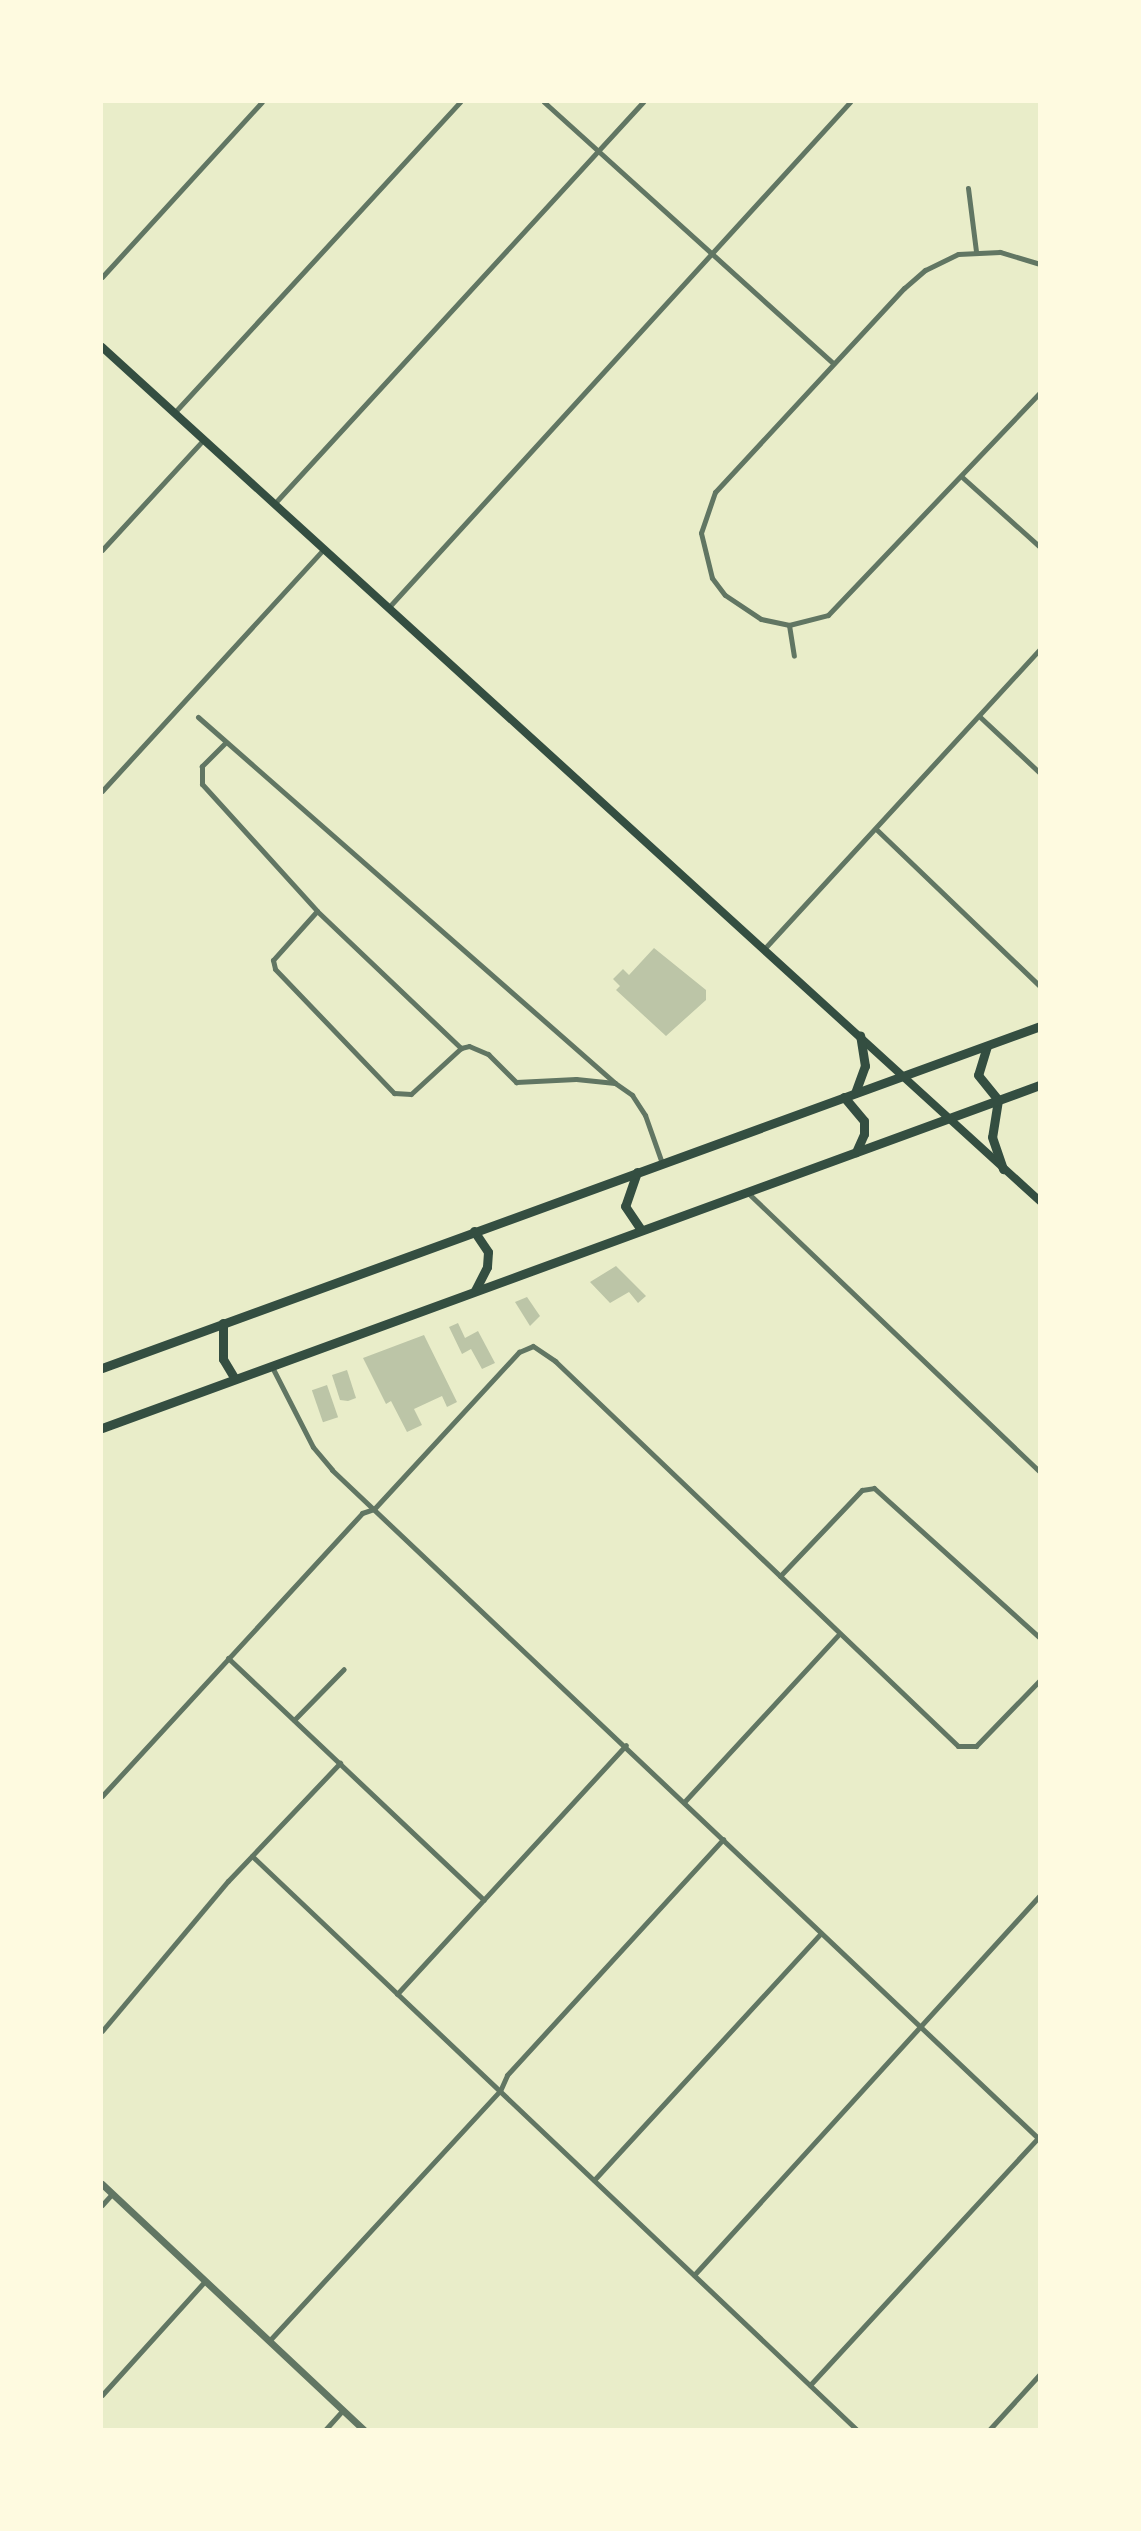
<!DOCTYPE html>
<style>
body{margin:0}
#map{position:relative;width:1141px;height:2531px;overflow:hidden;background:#e9edc9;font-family:"PT Sans Narrow",sans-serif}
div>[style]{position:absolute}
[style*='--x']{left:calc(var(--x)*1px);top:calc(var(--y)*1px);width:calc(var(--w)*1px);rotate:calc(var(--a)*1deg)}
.building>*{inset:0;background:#bcc5a7;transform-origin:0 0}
.minor>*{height:5px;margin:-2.5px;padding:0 2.5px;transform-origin:2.5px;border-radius:2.5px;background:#617663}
.tertiary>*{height:7px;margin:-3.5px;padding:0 3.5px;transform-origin:3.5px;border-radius:3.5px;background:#617663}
.secondary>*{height:8px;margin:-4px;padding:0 4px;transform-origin:4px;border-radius:4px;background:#344e41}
.primary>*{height:9px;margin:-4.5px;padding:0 4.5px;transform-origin:4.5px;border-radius:4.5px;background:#344e41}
span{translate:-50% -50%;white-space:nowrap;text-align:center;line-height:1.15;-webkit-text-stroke:7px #fefae0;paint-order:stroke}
.frame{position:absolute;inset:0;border:103px solid #fefae0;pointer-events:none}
</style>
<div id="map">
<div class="building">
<i style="clip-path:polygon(654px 948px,706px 990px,706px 1000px,666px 1036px,616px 990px,620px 986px,613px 979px,623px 969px,629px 975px)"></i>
<i style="clip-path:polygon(616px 1266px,646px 1296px,638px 1303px,629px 1292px,610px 1303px,590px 1282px)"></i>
<i style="clip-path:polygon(527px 1297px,540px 1316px,530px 1326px,515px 1302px)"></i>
<i style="clip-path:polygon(458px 1323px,465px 1338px,478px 1331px,495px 1363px,482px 1369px,471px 1349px,462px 1354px,449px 1327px)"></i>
<i style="clip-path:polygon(424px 1335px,457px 1402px,447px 1407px,442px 1396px,414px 1409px,422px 1425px,407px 1432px,391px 1401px,386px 1404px,363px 1358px)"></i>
<i style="clip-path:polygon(347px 1370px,356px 1398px,348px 1401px,340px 1400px,332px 1375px)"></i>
<i style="left:327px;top:1385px;width:34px;height:16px;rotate:71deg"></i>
</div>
<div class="minor">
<i style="--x:544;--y:102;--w:388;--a:42.1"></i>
<i style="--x:968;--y:188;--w:64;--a:82.8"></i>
<i style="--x:1040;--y:264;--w:42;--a:-163.3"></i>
<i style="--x:1000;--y:252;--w:42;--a:177.3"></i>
<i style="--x:958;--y:254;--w:37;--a:154"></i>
<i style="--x:925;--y:270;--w:28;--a:139"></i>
<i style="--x:904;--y:288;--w:278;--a:132.8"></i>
<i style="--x:715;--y:492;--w:43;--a:108.9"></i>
<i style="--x:701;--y:533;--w:46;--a:76.3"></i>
<i style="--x:712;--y:578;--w:21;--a:53"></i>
<i style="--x:725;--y:595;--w:43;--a:33.7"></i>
<i style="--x:761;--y:619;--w:29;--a:12"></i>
<i style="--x:789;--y:625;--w:40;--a:-14.4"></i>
<i style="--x:828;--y:615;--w:308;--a:-46.4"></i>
<i style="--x:102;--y:277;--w:237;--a:-47.6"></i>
<i style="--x:174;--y:413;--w:423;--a:-47.4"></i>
<i style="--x:962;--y:477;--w:105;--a:41.9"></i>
<i style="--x:274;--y:504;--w:546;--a:-47.45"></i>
<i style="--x:102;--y:550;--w:149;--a:-47.4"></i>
<i style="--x:389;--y:607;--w:684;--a:-47.61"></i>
<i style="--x:789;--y:625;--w:31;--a:81"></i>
<i style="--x:979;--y:716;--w:83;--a:43.1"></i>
<i style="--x:198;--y:717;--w:555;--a:41.27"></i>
<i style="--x:225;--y:743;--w:33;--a:135"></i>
<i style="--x:202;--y:766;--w:18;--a:90"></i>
<i style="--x:202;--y:784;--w:171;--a:47.8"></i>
<i style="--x:317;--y:911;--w:199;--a:43.6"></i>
<i style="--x:102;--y:791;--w:328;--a:-47.5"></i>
<i style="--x:876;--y:829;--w:227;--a:43.8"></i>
<i style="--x:317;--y:911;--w:66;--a:131.9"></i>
<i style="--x:273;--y:960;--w:9;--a:77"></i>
<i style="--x:275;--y:969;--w:172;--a:46.2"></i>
<i style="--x:394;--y:1093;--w:17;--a:3"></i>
<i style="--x:411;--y:1094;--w:68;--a:-42.6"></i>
<i style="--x:461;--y:1048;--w:8;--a:-14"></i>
<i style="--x:469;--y:1046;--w:21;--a:23"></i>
<i style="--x:488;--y:1054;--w:40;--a:45"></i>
<i style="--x:516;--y:1082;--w:60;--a:-2.9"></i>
<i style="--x:576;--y:1079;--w:39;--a:6"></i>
<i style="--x:615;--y:1083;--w:21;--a:35"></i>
<i style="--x:632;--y:1095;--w:24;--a:57"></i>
<i style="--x:645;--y:1115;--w:51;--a:70.5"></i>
<i style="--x:765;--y:948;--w:406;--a:-47.4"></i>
<i style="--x:747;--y:1192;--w:405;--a:43.7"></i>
<i style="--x:271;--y:1365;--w:92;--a:62.9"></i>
<i style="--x:313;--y:1447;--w:30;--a:50"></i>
<i style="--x:332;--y:1470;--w:975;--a:43.42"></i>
<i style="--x:780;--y:1576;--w:119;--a:-46.4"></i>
<i style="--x:862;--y:1490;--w:12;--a:-9"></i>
<i style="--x:874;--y:1488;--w:224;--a:42.1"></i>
<i style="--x:228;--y:1658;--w:352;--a:43.4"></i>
<i style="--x:294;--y:1720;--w:71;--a:-45.6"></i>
<i style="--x:102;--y:1796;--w:384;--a:-47.4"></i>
<i style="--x:362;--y:1513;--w:13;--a:-18"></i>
<i style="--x:374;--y:1509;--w:214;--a:-47.3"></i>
<i style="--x:519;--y:1352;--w:15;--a:-23"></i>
<i style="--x:533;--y:1346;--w:27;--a:34"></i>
<i style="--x:555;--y:1361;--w:557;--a:43.69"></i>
<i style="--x:958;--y:1746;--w:18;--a:0"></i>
<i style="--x:976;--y:1746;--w:92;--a:-45.9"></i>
<i style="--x:685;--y:1801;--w:227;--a:-47.3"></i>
<i style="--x:252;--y:1856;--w:834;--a:43.49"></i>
<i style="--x:397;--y:1994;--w:338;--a:-47.4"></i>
<i style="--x:102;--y:2031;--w:196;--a:-50"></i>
<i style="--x:228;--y:1881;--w:163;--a:-46.5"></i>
<i style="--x:594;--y:2180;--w:335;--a:-47.4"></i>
<i style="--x:102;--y:2205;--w:15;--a:-48"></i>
<i style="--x:694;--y:2275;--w:514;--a:-47.68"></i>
<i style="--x:269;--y:2341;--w:340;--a:-47.3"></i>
<i style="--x:500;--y:2091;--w:17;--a:-66"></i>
<i style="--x:507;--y:2075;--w:320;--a:-47.5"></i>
<i style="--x:810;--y:2385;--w:339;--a:-47.3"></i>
<i style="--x:102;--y:2395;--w:154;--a:-47.9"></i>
<i style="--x:325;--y:2430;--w:27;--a:-48"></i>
<i style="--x:989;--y:2430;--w:76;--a:-47.7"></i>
</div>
<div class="tertiary">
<i style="--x:102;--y:2184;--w:359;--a:43.2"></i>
</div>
<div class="secondary">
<i style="--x:102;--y:347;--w:1269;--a:42.32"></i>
</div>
<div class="primary">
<i style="--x:987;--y:1046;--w:30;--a:107"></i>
<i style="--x:978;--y:1075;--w:32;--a:51"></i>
<i style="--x:855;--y:1093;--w:29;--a:-70"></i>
<i style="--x:865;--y:1066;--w:31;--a:-99"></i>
<i style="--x:844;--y:1097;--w:31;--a:50"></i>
<i style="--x:864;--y:1121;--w:13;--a:90"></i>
<i style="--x:864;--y:1134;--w:20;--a:114"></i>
<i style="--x:998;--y:1100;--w:37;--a:99"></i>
<i style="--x:992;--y:1137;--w:34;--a:71"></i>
<i style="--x:637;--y:1172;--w:36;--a:109"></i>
<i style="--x:625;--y:1206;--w:29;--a:56"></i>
<i style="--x:474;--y:1231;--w:25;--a:56"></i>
<i style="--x:488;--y:1252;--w:15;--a:94"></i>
<i style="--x:487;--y:1267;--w:27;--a:117"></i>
<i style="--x:223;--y:1323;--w:36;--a:90"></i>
<i style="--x:223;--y:1359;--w:23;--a:59"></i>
<i style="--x:102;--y:1368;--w:998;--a:-20.03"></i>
<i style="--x:102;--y:1428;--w:999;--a:-20.09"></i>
</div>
<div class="frame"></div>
</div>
